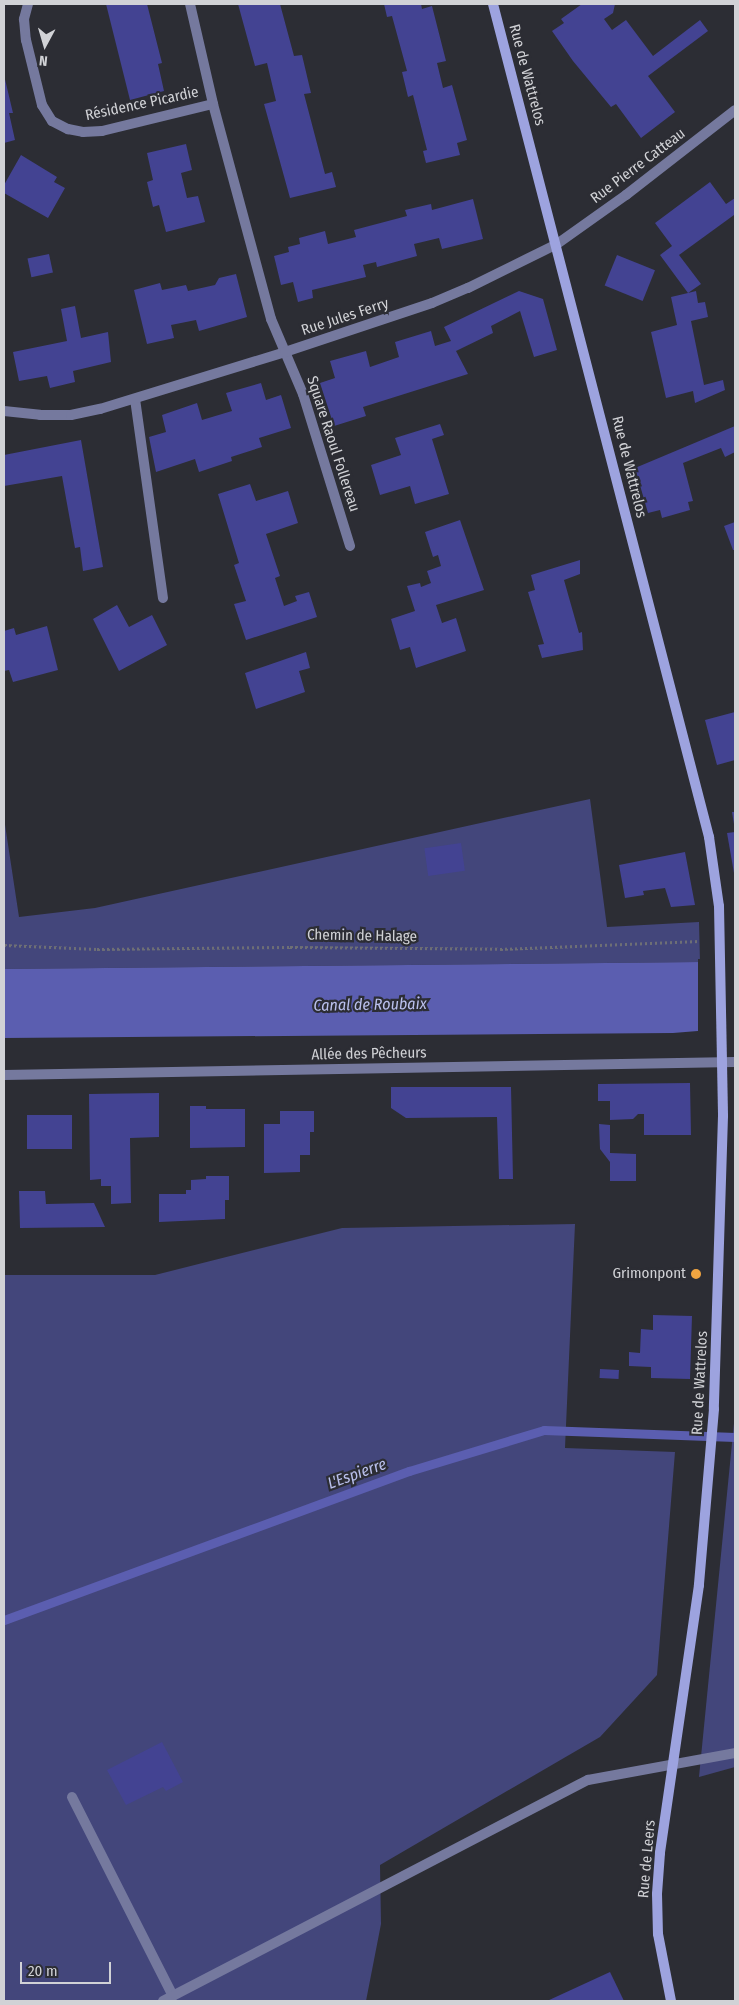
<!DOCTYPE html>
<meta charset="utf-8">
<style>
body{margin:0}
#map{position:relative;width:739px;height:2005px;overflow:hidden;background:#2c2d34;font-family:"Fira Sans Condensed",sans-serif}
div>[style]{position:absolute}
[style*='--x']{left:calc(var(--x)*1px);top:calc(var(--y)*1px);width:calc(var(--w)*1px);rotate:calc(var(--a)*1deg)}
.green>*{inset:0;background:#43467b}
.water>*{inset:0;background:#5b5eb0}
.pier>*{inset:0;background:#2c2d34;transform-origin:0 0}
.stream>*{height:9px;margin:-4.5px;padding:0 4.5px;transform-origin:4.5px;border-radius:4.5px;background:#5b5eb0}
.building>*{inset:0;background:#434392;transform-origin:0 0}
.path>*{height:3px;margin-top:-1.5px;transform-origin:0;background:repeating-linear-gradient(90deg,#6e6f75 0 2.5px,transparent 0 5px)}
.lane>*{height:10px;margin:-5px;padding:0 5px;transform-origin:5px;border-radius:5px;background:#75799e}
.street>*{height:10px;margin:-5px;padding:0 5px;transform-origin:5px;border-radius:5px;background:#75799e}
.secondary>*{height:10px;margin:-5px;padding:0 5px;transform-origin:5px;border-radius:5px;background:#9da3df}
.dots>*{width:14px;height:14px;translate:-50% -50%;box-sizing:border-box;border:2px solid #2c2d34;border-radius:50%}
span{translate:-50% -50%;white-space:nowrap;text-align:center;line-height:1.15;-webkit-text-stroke:4.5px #2c2d34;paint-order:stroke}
.street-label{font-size:15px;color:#d1d2d6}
.poi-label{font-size:15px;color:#d1d2d6}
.right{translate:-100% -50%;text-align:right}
.water-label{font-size:16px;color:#bac0ec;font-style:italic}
.frame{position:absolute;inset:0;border:5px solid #d1d2d6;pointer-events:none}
.north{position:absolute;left:20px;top:20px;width:50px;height:50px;-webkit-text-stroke:4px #2c2d34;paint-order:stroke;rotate:186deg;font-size:14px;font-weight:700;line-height:20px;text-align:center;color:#d1d2d6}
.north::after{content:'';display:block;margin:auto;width:18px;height:22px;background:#d1d2d6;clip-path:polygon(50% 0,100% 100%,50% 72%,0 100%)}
.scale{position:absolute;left:20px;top:1962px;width:91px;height:22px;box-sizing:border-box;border:2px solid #d1d2d6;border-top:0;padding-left:6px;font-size:15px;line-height:18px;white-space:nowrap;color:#d1d2d6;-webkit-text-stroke:4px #2c2d34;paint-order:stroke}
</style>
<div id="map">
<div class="green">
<i style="clip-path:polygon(590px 799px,607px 927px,699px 922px,700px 962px,4px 969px,4px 818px,19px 917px,95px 908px)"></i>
<i style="clip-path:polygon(575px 1224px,565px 1448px,675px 1452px,657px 1675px,600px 1737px,380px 1865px,381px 1924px,366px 2001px,4px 2001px,4px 1275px,155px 1275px,342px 1228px)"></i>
<i style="clip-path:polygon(735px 1413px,735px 1767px,699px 1777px)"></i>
</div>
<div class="water">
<i style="clip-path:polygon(700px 962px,735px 1028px,673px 1033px,4px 1038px,4px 969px)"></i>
</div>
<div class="pier">
<i style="left:698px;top:959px;width:37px;height:75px"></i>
</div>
<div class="stream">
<i style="--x:4;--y:1620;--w:432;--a:-20.2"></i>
<i style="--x:409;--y:1471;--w:141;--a:-16.9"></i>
<i style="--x:544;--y:1430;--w:191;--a:2.1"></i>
</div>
<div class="building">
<i style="clip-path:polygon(106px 4px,147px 4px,162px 63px,158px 64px,164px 91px,130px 100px)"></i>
<i style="clip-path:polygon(238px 4px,280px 4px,294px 56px,302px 55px,311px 93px,304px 94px,325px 174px,332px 172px,336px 187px,290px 198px,264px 104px,276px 101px,267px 63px,255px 66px)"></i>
<i style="clip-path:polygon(384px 4px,421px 4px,422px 9px,432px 6px,446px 61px,437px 63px,443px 88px,452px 85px,467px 140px,457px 143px,460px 155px,426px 163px,423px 151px,427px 150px,413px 95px,408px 97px,402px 72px,407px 71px,392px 16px,387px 17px)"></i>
<i style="clip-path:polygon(582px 4px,615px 4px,613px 13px,604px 19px,612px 30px,626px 20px,653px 56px,700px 20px,708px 31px,648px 76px,675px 112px,641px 138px,616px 104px,611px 107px,573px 61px,552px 31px,564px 23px,561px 19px)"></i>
<i style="clip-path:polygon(4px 75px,13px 113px,9px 113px,15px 140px,4px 143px)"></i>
<i style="clip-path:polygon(186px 144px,192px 170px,181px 173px,187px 198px,198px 196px,205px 222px,166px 232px,159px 205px,153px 207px,147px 182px,153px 180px,147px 153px)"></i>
<i style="clip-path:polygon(21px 155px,57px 177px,54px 182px,65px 188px,48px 218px,4px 193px,4px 185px)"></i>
<i style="clip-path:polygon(710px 182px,726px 204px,735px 198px,735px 217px,734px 215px,679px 255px,701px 284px,688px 293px,696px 291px,698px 303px,705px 302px,708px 317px,691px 321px,704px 385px,723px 380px,725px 390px,695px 403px,693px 391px,666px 398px,651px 332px,677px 325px,671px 297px,688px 293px,660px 255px,672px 246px,655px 223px)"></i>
<i style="clip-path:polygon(473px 199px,483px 239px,442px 249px,439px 238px,414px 244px,417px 256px,377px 267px,376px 262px,363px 265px,366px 277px,312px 290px,313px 298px,298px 302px,293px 282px,281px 285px,274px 256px,289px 252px,288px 247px,300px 244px,299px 238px,325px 231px,328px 244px,356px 237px,354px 230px,407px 216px,405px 210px,431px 204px,432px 210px)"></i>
<i style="left:49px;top:254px;width:19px;height:22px;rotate:78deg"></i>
<i style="left:617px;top:255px;width:41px;height:33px;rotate:22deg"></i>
<i style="clip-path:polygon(236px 274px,247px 317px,199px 331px,196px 320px,171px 325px,174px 338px,147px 344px,134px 290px,160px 283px,162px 290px,186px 285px,188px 291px,215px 285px,219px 278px)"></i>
<i style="clip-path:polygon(519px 291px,543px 299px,557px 350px,534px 357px,520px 311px,491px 326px,493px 333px,456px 351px,468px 374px,363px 407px,366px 416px,334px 426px,320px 383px,335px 378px,330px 361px,366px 351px,370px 367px,399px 357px,395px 342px,431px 331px,435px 346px,451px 341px,444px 327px)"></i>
<i style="clip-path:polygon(75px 306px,81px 338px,108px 332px,111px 362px,73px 371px,75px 382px,50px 388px,47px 376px,19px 381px,13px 352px,67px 341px,61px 309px)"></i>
<i style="clip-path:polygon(261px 383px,266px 400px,281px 395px,291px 428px,259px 438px,262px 447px,231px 457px,232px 461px,199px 472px,195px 459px,156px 472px,149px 437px,166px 432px,162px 415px,197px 403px,202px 420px,232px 411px,226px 393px)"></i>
<i style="clip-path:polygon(440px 424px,444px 435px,432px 439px,449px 494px,415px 504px,410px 486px,380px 495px,371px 465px,401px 455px,395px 438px)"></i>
<i style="clip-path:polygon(735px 426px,735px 452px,725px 457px,721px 448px,683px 463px,693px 501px,688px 502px,690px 510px,662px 518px,660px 510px,648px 513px,635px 468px)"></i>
<i style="clip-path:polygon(81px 440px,103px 567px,83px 571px,80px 547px,75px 548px,62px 476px,4px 486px,4px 455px)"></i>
<i style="clip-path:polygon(250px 484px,256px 501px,288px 491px,298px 523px,266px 534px,280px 576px,275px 578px,284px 606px,297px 601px,295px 596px,309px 592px,317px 617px,246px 640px,234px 604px,246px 601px,234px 565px,239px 563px,218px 494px)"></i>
<i style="clip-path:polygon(460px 520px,484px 590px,436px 605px,442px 623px,456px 618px,466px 651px,416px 668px,410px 647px,400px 650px,391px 619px,415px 611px,407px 586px,420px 583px,421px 587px,431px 583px,427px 571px,441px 566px,438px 555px,433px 557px,425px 532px)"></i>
<i style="clip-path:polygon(735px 522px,735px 550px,733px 550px,724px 526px)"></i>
<i style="clip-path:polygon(580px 560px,580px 574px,564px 580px,579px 633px,582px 632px,583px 650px,542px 658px,538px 645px,544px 644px,528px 592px,535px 590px,531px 575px)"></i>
<i style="clip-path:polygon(117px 605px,129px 627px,152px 615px,167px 645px,119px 671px,93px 619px)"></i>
<i style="clip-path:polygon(47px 626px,58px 670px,13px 682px,9px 670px,4px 671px,4px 631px,14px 628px,16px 635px)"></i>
<i style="clip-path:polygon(306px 652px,310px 668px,299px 671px,305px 692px,256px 709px,245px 673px)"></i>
<i style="clip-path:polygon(735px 712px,735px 760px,717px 765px,705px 720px)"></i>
<i style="clip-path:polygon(732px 812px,735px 812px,735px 823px,734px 824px)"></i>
<i style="clip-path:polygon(735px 832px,735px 873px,734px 873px,727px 833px)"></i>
<i style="left:461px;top:843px;width:28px;height:37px;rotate:82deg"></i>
<i style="clip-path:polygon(685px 852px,695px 905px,671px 907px,665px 888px,643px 891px,644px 895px,625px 898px,619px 865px)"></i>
<i style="clip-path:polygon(690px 1083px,691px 1135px,644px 1135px,644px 1114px,638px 1114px,633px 1119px,610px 1120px,610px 1101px,598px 1101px,598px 1084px)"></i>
<i style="clip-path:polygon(391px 1087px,511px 1087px,513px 1179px,499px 1179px,497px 1117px,406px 1118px,391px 1108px)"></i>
<i style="clip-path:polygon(159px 1093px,159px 1137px,130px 1138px,131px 1203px,111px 1204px,111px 1186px,101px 1186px,101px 1179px,90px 1180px,89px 1094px)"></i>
<i style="clip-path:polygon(190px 1106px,206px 1106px,206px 1109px,245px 1109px,245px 1147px,190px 1148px)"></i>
<i style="clip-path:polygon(280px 1111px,314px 1111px,314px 1132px,310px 1132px,310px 1155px,300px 1155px,300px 1172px,264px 1173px,264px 1124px,280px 1124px)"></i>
<i style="left:72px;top:1115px;width:34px;height:45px;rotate:90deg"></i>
<i style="clip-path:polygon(599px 1124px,610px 1125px,610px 1153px,636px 1154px,636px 1181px,610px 1181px,610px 1162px,600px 1149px)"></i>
<i style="clip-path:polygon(206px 1176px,229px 1176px,229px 1200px,225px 1200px,225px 1219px,159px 1222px,159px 1194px,186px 1194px,186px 1190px,191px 1190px,191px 1180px,206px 1179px)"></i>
<i style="clip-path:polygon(19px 1191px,45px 1191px,46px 1204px,94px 1203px,105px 1227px,20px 1228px)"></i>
<i style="clip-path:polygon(653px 1315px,692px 1316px,690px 1379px,651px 1378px,651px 1367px,629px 1366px,629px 1352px,640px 1353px,641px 1329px,653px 1330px)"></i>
<i style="left:600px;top:1369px;width:19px;height:9px;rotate:3deg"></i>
<i style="clip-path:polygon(162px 1742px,183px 1782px,166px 1791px,163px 1787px,126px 1805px,107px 1770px)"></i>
<i style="clip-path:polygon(610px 1972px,624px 2001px,547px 2001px)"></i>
</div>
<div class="path">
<i style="--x:4;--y:945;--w:93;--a:2.5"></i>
<i style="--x:97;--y:949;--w:193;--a:-0.6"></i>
<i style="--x:290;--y:947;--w:210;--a:0.5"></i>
<i style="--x:500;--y:949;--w:200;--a:-2.3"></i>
</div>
<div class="lane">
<i style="--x:72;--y:1797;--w:223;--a:63.1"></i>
<i style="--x:163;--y:2001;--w:479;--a:-27.5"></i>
<i style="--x:588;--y:1780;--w:149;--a:-10.4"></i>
</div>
<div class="street">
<i style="--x:28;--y:4;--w:16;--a:105"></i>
<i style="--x:24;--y:19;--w:21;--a:85"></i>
<i style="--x:26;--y:40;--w:67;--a:76.2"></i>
<i style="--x:42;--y:105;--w:19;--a:58"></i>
<i style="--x:52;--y:121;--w:18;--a:27"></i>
<i style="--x:68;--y:129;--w:15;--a:11"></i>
<i style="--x:83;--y:132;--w:19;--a:-3"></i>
<i style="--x:102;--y:131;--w:114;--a:-13.7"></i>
<i style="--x:213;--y:104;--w:223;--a:74.9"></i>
<i style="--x:271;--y:319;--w:82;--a:66.9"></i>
<i style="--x:303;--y:394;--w:159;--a:72.8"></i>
<i style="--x:190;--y:4;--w:103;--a:77"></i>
<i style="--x:135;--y:399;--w:201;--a:82"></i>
<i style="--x:4;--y:411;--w:36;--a:6"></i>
<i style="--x:40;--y:415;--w:31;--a:0"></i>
<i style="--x:71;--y:415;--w:30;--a:-12"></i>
<i style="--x:100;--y:409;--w:194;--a:-17.1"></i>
<i style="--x:285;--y:352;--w:155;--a:-18.4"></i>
<i style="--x:432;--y:303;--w:39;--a:-23"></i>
<i style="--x:468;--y:288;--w:99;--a:-26.3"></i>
<i style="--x:557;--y:244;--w:85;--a:-35.4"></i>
<i style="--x:626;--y:195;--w:138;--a:-37.9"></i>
<i style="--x:4;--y:1075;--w:731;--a:-1.02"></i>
</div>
<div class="secondary">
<i style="--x:493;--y:4;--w:861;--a:75.46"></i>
<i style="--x:709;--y:837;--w:70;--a:81.8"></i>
<i style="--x:719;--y:906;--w:210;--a:88.9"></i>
<i style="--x:723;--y:1116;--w:293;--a:91.8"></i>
<i style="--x:714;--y:1409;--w:177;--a:94.9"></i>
<i style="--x:699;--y:1585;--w:271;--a:98.3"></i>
<i style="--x:660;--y:1853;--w:41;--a:94.2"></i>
<i style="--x:657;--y:1894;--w:40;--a:88.6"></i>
<i style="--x:658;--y:1934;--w:68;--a:79"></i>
</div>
<div class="dots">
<i style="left:696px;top:1274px;background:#f2a541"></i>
</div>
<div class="street-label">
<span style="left:527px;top:75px;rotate:75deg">Rue de Wattrelos</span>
<span style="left:142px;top:104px;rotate:-12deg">Résidence Picardie</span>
<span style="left:638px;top:166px;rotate:-37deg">Rue Pierre Catteau</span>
<span style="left:345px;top:317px;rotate:-18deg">Rue Jules Ferry</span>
<span style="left:333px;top:444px;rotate:72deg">Square Raoul Follereau</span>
<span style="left:629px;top:467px;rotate:76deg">Rue de Wattrelos</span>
<span style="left:362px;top:936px;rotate:1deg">Chemin de Halage</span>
<span style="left:369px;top:1054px;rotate:-1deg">Allée des Pêcheurs</span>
<span style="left:700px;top:1383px;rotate:-87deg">Rue de Wattrelos</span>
<span style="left:647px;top:1859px;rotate:-85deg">Rue de Leers</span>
</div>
<div class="poi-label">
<span class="right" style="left:686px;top:1274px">Grimonpont</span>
</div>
<div class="water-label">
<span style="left:370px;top:1005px;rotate:-1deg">Canal de Roubaix</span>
<span style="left:357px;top:1474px;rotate:-20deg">L'Espierre</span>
</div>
<div class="frame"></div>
<div class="north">N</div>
<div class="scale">20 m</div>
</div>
